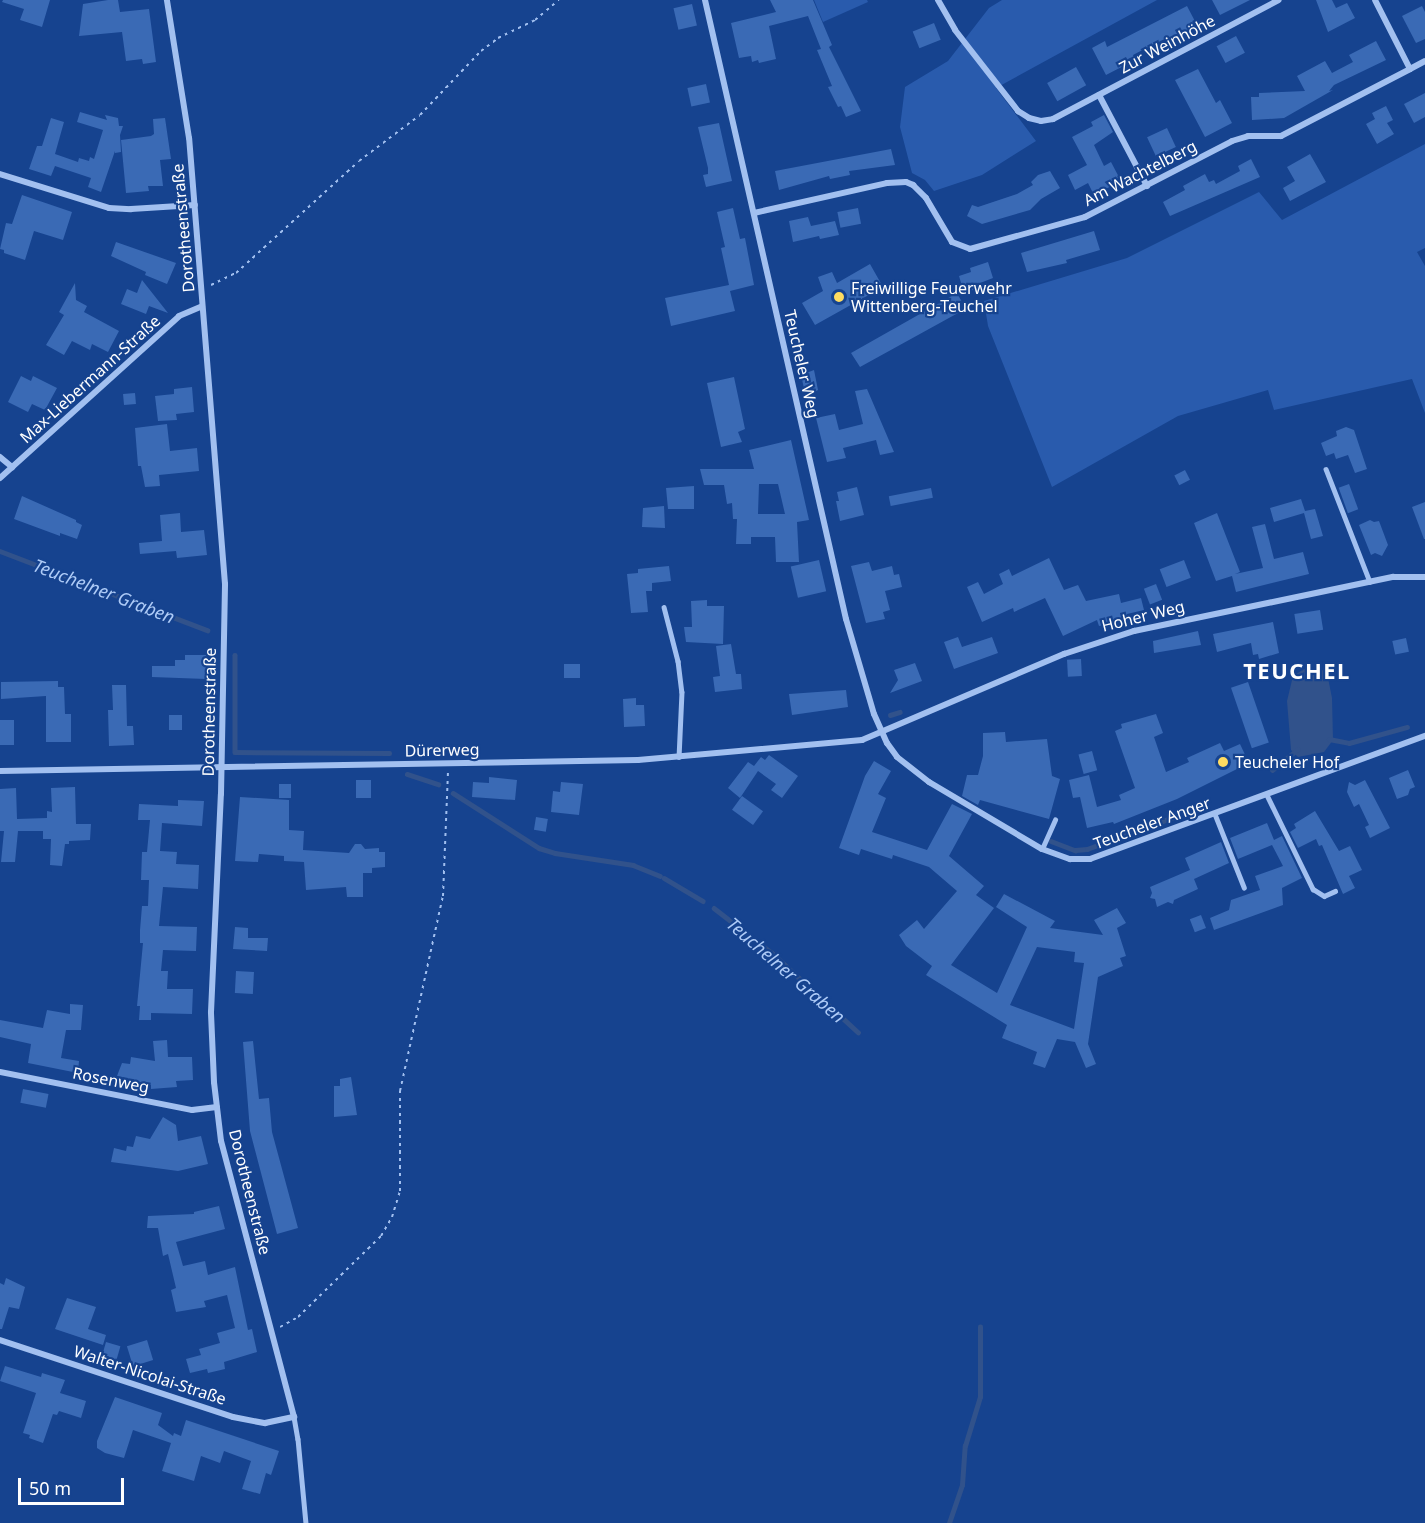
<!DOCTYPE html>
<meta charset="utf-8">
<style>
body{margin:0}
#map{position:relative;width:1425px;height:1523px;overflow:hidden;background:#16438f;font-family:"Noto Sans",sans-serif}
div>[style]{position:absolute}
[style*='--x']{left:calc(var(--x)*1px);top:calc(var(--y)*1px);width:calc(var(--w)*1px);rotate:calc(var(--a)*1deg)}
.green>*{inset:0;background:#295bad}
.water>*{inset:0;background:#31528b}
.stream>*{height:4.5px;margin:-2.25px;padding:0 2.25px;transform-origin:2.25px;border-radius:2.25px;background:#31528b}
.building>*{inset:0;background:#3a6ab5;transform-origin:0 0}
.path>*{height:2px;margin-top:-1px;transform-origin:0;background:repeating-linear-gradient(90deg,#a2c0f0 0 3px,transparent 0 7.5px)}
.service>*{height:4.5px;margin:-2.25px;padding:0 2.25px;transform-origin:2.25px;border-radius:2.25px;background:#a2c0f0}
.minor>*{height:6px;margin:-3px;padding:0 3px;transform-origin:3px;border-radius:3px;background:#a2c0f0}
.dots>*{width:16px;height:16px;translate:-50% -50%;box-sizing:border-box;border:3px solid #16438f;border-radius:50%}
span{translate:-50% -50%;white-space:nowrap;text-align:center;line-height:1.15;-webkit-text-stroke:4.5px #16438f;paint-order:stroke}
.street-label{font-size:16px;color:#fff}
.poi-label{font-size:16px;color:#fff}
.left{translate:0 -50%;text-align:left}
.water-label{font-size:18px;color:#aecbf7;font-style:italic}
.district-label{font-size:22px;color:#fff;font-weight:700;letter-spacing:1.5px}
.scale{position:absolute;left:18px;top:1478px;width:106px;height:27px;box-sizing:border-box;border:3px solid #fff;border-top:0;padding-left:8px;font-size:18px;line-height:21px;white-space:nowrap;color:#fff;-webkit-text-stroke:4px #16438f;paint-order:stroke}
</style>
<div id="map">
<div class="green">
<i style="clip-path:polygon(814px 0,867px 0,868px 2px,823px 22px)"></i>
<i style="clip-path:polygon(1002px 0,1157px 0,996px 88px,1036px 141px,982px 175px,934px 191px,925px 180px,912px 173px,900px 127px,905px 87px,948px 61px,989px 8px)"></i>
<i style="clip-path:polygon(1425px 144px,1425px 248px,1417px 252px,1425px 266px,1425px 413px,1412px 379px,1274px 410px,1268px 390px,1178px 416px,1052px 487px,988px 326px,984px 301px,1127px 258px,1259px 192px,1282px 220px)"></i>
</div>
<div class="water">
<i style="clip-path:polygon(1319px 668px,1327px 673px,1332px 698px,1333px 740px,1324px 752px,1298px 757px,1291px 750px,1287px 701px,1293px 676px,1304px 669px)"></i>
</div>
<div class="stream">
<i style="--x:0;--y:551;--w:222;--a:20.9"></i>
<i style="--x:235;--y:655;--w:97;--a:90"></i>
<i style="--x:235;--y:752;--w:154;--a:0.4"></i>
<i style="--x:890;--y:715;--w:10;--a:-17"></i>
<i style="--x:1329;--y:739;--w:20;--a:11"></i>
<i style="--x:1349;--y:743;--w:60;--a:-15.4"></i>
<i style="--x:1272;--y:770;--w:33;--a:-39"></i>
<i style="--x:407;--y:774;--w:33;--a:18"></i>
<i style="--x:453;--y:793;--w:102;--a:32.6"></i>
<i style="--x:539;--y:848;--w:17;--a:17"></i>
<i style="--x:555;--y:853;--w:79;--a:8.7"></i>
<i style="--x:633;--y:865;--w:29;--a:22"></i>
<i style="--x:1051;--y:841;--w:26;--a:21"></i>
<i style="--x:1075;--y:850;--w:12;--a:-5"></i>
<i style="--x:1087;--y:849;--w:101;--a:-20.2"></i>
<i style="--x:664;--y:878;--w:45;--a:30.5"></i>
<i style="--x:714;--y:908;--w:73;--a:37.8"></i>
<i style="--x:772;--y:953;--w:117;--a:42.6"></i>
<i style="--x:949;--y:1523;--w:40;--a:-71.1"></i>
<i style="--x:962;--y:1485;--w:39;--a:-86"></i>
<i style="--x:965;--y:1446;--w:51;--a:-73"></i>
<i style="--x:980;--y:1397;--w:70;--a:-90"></i>
</div>
<div class="building">
<i style="clip-path:polygon(3px 0,50px 0,42px 27px,20px 20px,24px 9px,2px 2px)"></i>
<i style="clip-path:polygon(108px 0,118px 0,120px 12px,149px 9px,156px 62px,143px 64px,142px 59px,126px 61px,122px 32px,79px 36px,83px 4px)"></i>
<i style="clip-path:polygon(770px 0,813px 0,832px 45px,829px 47px,861px 111px,846px 117px,841px 106px,838px 107px,828px 87px,832px 86px,817px 50px,821px 49px,808px 16px,769px 26px,776px 59px,759px 63px,758px 60px,752px 62px,751px 56px,739px 58px,731px 23px,776px 12px)"></i>
<i style="clip-path:polygon(1212px 0,1250px 0,1220px 15px)"></i>
<i style="clip-path:polygon(1316px 0,1332px 0,1336px 8px,1347px 3px,1355px 18px,1328px 32px)"></i>
<i style="left:692px;top:4px;width:22px;height:19px;rotate:77deg"></i>
<i style="clip-path:polygon(1187px 6px,1198px 27px,1171px 41px,1169px 37px,1152px 45px,1133px 55px,1135px 60px,1106px 75px,1092px 48px,1105px 41px,1107px 47px)"></i>
<i style="clip-path:polygon(1422px 6px,1425px 12px,1425px 39px,1416px 43px,1402px 16px)"></i>
<i style="left:934px;top:23px;width:18px;height:23px;rotate:68deg"></i>
<i style="left:1236px;top:36px;width:19px;height:22px;rotate:62deg"></i>
<i style="clip-path:polygon(1376px 41px,1386px 60px,1334px 85px,1329px 91px,1333px 90px,1284px 118px,1252px 120px,1251px 97px,1259px 97px,1259px 93px,1305px 91px,1297px 76px,1325px 61px,1332px 73px,1353px 62px,1349px 55px)"></i>
<i style="left:1076px;top:67px;width:21px;height:33px;rotate:61deg"></i>
<i style="clip-path:polygon(1198px 69px,1216px 103px,1220px 100px,1232px 123px,1205px 137px,1175px 80px)"></i>
<i style="left:706px;top:84px;width:19px;height:19px;rotate:78deg"></i>
<i style="clip-path:polygon(1425px 93px,1425px 117px,1414px 123px,1404px 104px)"></i>
<i style="clip-path:polygon(1386px 106px,1393px 120px,1387px 123px,1394px 134px,1377px 144px,1366px 124px,1375px 119px,1372px 113px)"></i>
<i style="clip-path:polygon(80px 112px,107px 120px,105px 115px,118px 118px,119px 126px,123px 126px,120px 135px,121px 152px,115px 153px,115px 151px,101px 192px,88px 187px,91px 178px,55px 166px,51px 176px,29px 169px,37px 146px,42px 146px,51px 118px,64px 122px,55px 154px,78px 162px,79px 158px,89px 161px,90px 157px,94px 159px,103px 130px,77px 122px)"></i>
<i style="clip-path:polygon(1104px 115px,1113px 132px,1094px 145px,1104px 166px,1111px 162px,1121px 181px,1094px 195px,1088px 183px,1075px 190px,1068px 175px,1087px 165px,1072px 137px,1093px 126px,1091px 122px)"></i>
<i style="clip-path:polygon(165px 118px,171px 159px,160px 160px,163px 186px,148px 186px,149px 191px,126px 193px,121px 140px,151px 136px,154px 134px,153px 119px)"></i>
<i style="clip-path:polygon(719px 123px,732px 181px,706px 187px,703px 175px,708px 174px,708px 168px,698px 127px)"></i>
<i style="left:1167px;top:128px;width:21px;height:22px;rotate:65deg"></i>
<i style="clip-path:polygon(891px 149px,895px 165px,849px 171px,850px 175px,830px 179px,829px 176px,779px 190px,775px 171px)"></i>
<i style="clip-path:polygon(1310px 154px,1326px 182px,1290px 201px,1283px 188px,1295px 181px,1287px 167px)"></i>
<i style="clip-path:polygon(1251px 159px,1260px 177px,1170px 216px,1163px 202px,1185px 190px,1183px 186px,1205px 174px,1209px 182px,1214px 180px,1216px 184px,1240px 171px,1238px 166px)"></i>
<i style="clip-path:polygon(1050px 171px,1060px 188px,1041px 199px,1030px 210px,982px 224px,967px 216px,972px 205px,978px 207px,1017px 194px,1033px 185px,1031px 182px,1038px 175px)"></i>
<i style="clip-path:polygon(22px 195px,72px 212px,63px 240px,34px 231px,25px 260px,4px 253px,4px 250px,0 249px,6px 223px,12px 224px)"></i>
<i style="clip-path:polygon(733px 208px,740px 239px,745px 238px,754px 285px,730px 291px,735px 311px,671px 326px,665px 298px,729px 285px,721px 248px,725px 247px,717px 212px)"></i>
<i style="left:858px;top:208px;width:16px;height:21px;rotate:79deg"></i>
<i style="clip-path:polygon(808px 217px,811px 226px,835px 221px,839px 235px,820px 239px,819px 236px,793px 242px,789px 221px)"></i>
<i style="clip-path:polygon(1094px 231px,1100px 250px,1066px 260px,1067px 263px,1027px 272px,1021px 253px)"></i>
<i style="clip-path:polygon(116px 242px,176px 263px,167px 284px,145px 275px,146px 272px,111px 256px)"></i>
<i style="clip-path:polygon(988px 262px,993px 278px,975px 285px,976px 289px,964px 293px,959px 276px,971px 272px,970px 268px)"></i>
<i style="clip-path:polygon(870px 264px,883px 287px,815px 325px,802px 303px,823px 291px,818px 277px,832px 272px,837px 283px)"></i>
<i style="clip-path:polygon(142px 280px,168px 313px,149px 306px,146px 314px,121px 304px,127px 289px,137px 293px)"></i>
<i style="clip-path:polygon(75px 283px,76px 300px,87px 306px,84px 312px,119px 331px,108px 352px,92px 344px,90px 350px,72px 341px,64px 355px,46px 345px,64px 315px,59px 312px)"></i>
<i style="clip-path:polygon(957px 293px,963px 304px,955px 309px,958px 313px,860px 367px,851px 353px)"></i>
<i style="clip-path:polygon(814px 370px,818px 390px,806px 397px,801px 375px)"></i>
<i style="clip-path:polygon(21px 376px,31px 381px,33px 376px,57px 388px,45px 410px,32px 404px,28px 412px,8px 402px)"></i>
<i style="clip-path:polygon(734px 377px,745px 429px,738px 432px,742px 442px,721px 447px,707px 383px)"></i>
<i style="clip-path:polygon(192px 387px,194px 412px,176px 414px,177px 420px,158px 421px,155px 396px,174px 394px,174px 389px)"></i>
<i style="clip-path:polygon(867px 389px,894px 452px,880px 455px,876px 440px,843px 448px,846px 458px,827px 462px,816px 418px,835px 414px,839px 430px,863px 424px,855px 391px)"></i>
<i style="left:135px;top:393px;width:11px;height:12px;rotate:85deg"></i>
<i style="clip-path:polygon(167px 424px,170px 451px,197px 448px,199px 471px,159px 475px,160px 486px,145px 487px,141px 466px,138px 466px,135px 428px)"></i>
<i style="clip-path:polygon(1346px 427px,1354px 430px,1367px 469px,1355px 473px,1348px 455px,1336px 459px,1334px 453px,1326px 456px,1321px 443px,1337px 436px,1336px 431px)"></i>
<i style="clip-path:polygon(evenodd,791px 440px,809px 520px,797px 522px,799px 562px,776px 562px,775px 537px,751px 537px,751px 544px,736px 544px,737px 519px,733px 519px,732px 503px,727px 504px,724px 485px,704px 485px,700px 469px,754px 469px,749px 450px,791px 440px,759px 484px,778px 484px,785px 514px,758px 514px,759px 484px)"></i>
<i style="left:1185px;top:470px;width:11px;height:12px;rotate:63deg"></i>
<i style="left:1349px;top:484px;width:27px;height:11px;rotate:70deg"></i>
<i style="clip-path:polygon(694px 486px,694px 509px,668px 509px,666px 488px)"></i>
<i style="clip-path:polygon(857px 487px,864px 515px,840px 521px,836px 501px,839px 501px,837px 492px)"></i>
<i style="left:931px;top:488px;width:10px;height:43px;rotate:79deg"></i>
<i style="clip-path:polygon(22px 496px,76px 520px,76px 522px,82px 525px,77px 539px,60px 533px,60px 536px,14px 519px)"></i>
<i style="clip-path:polygon(1301px 499px,1305px 511px,1315px 509px,1323px 536px,1311px 539px,1304px 513px,1274px 522px,1270px 508px)"></i>
<i style="clip-path:polygon(1425px 502px,1425px 539px,1424px 539px,1412px 507px)"></i>
<i style="clip-path:polygon(664px 506px,665px 528px,642px 527px,643px 508px)"></i>
<i style="clip-path:polygon(180px 513px,181px 532px,204px 530px,207px 555px,177px 558px,176px 551px,140px 554px,139px 543px,162px 541px,160px 515px)"></i>
<i style="clip-path:polygon(1217px 513px,1240px 572px,1235px 574px,1263px 568px,1252px 527px,1265px 524px,1274px 559px,1303px 552px,1309px 574px,1236px 592px,1232px 576px,1216px 581px,1194px 523px)"></i>
<i style="clip-path:polygon(1370px 520px,1374px 522px,1379px 521px,1388px 545px,1382px 556px,1375px 553px,1371px 555px,1359px 525px)"></i>
<i style="clip-path:polygon(1049px 558px,1064px 590px,1078px 585px,1086px 601px,1119px 594px,1121px 603px,1141px 598px,1144px 610px,1127px 614px,1128px 619px,1099px 626px,1097px 620px,1063px 636px,1045px 598px,1014px 612px,1013px 608px,982px 622px,967px 587px,978px 582px,984px 594px,1003px 584px,999px 574px,1009px 569px,1012px 576px)"></i>
<i style="left:819px;top:560px;width:32px;height:29px;rotate:77deg"></i>
<i style="left:1184px;top:560px;width:19px;height:26px;rotate:69deg"></i>
<i style="clip-path:polygon(869px 562px,872px 571px,892px 566px,894px 575px,899px 574px,902px 587px,885px 591px,890px 610px,883px 612px,885px 619px,866px 623px,851px 566px)"></i>
<i style="clip-path:polygon(669px 566px,671px 581px,652px 583px,652px 591px,646px 591px,648px 612px,631px 613px,627px 574px,638px 573px,638px 569px)"></i>
<i style="left:1156px;top:584px;width:17px;height:13px;rotate:69deg"></i>
<i style="clip-path:polygon(707px 600px,707px 606px,724px 606px,723px 644px,686px 642px,684px 627px,692px 627px,691px 601px)"></i>
<i style="left:1320px;top:610px;width:20px;height:26px;rotate:81deg"></i>
<i style="clip-path:polygon(1273px 622px,1279px 653px,1259px 659px,1258px 654px,1253px 655px,1251px 643px,1217px 652px,1213px 634px)"></i>
<i style="clip-path:polygon(1198px 631px,1201px 645px,1154px 653px,1153px 641px)"></i>
<i style="clip-path:polygon(958px 637px,962px 647px,992px 637px,998px 653px,954px 669px,944px 642px)"></i>
<i style="left:1406px;top:638px;width:14px;height:14px;rotate:78deg"></i>
<i style="clip-path:polygon(731px 644px,736px 674px,741px 674px,742px 689px,715px 692px,713px 677px,720px 676px,716px 646px)"></i>
<i style="clip-path:polygon(185px 655px,207px 655px,206px 679px,152px 677px,152px 666px,175px 666px,175px 660px,185px 660px)"></i>
<i style="left:1081px;top:659px;width:17px;height:14px;rotate:87deg"></i>
<i style="clip-path:polygon(915px 663px,922px 681px,890px 693px,898px 680px,894px 670px)"></i>
<i style="left:564px;top:664px;width:16px;height:14px"></i>
<i style="clip-path:polygon(58px 681px,58px 687px,64px 687px,65px 714px,71px 714px,71px 742px,46px 742px,46px 696px,1px 699px,1px 682px)"></i>
<i style="left:1248px;top:682px;width:64px;height:18px;rotate:71deg"></i>
<i style="clip-path:polygon(112px 685px,126px 685px,127px 726px,133px 726px,134px 745px,109px 746px,108px 710px,113px 710px)"></i>
<i style="clip-path:polygon(846px 690px,848px 707px,792px 715px,789px 694px)"></i>
<i style="clip-path:polygon(636px 698px,636px 705px,644px 705px,645px 726px,624px 727px,623px 699px)"></i>
<i style="clip-path:polygon(1156px 714px,1163px 733px,1154px 737px,1166px 772px,1189px 762px,1187px 758px,1220px 743px,1224px 751px,1240px 744px,1249px 763px,1177px 799px,1114px 824px,1113px 822px,1087px 828px,1080px 797px,1073px 798px,1069px 780px,1089px 775px,1097px 807px,1121px 800px,1119px 795px,1135px 788px,1115px 731px,1122px 728px,1121px 724px)"></i>
<i style="left:169px;top:715px;width:13px;height:15px"></i>
<i style="left:0;top:720px;width:14px;height:25px"></i>
<i style="clip-path:polygon(1005px 732px,1006px 742px,1047px 739px,1052px 776px,1060px 779px,1049px 819px,980px 800px,978px 805px,962px 796px,967px 775px,978px 775px,983px 756px,983px 733px)"></i>
<i style="left:1092px;top:751px;width:20px;height:14px;rotate:75deg"></i>
<i style="clip-path:polygon(769px 755px,798px 776px,782px 798px,771px 790px,776px 784px,758px 771px,740px 798px,728px 788px,748px 762px,754px 766px,761px 757px,765px 760px)"></i>
<i style="clip-path:polygon(evenodd,874px 761px,891px 771px,878px 794px,886px 798px,872px 832px,927px 850px,952px 804px,972px 814px,949px 856px,984px 886px,976px 895px,994px 908px,951px 965px,997px 993px,1027px 927px,996px 907px,1004px 894px,1055px 921px,1050px 928px,1103px 935px,1094px 920px,1117px 908px,1126px 923px,1117px 928px,1126px 956px,1120px 958px,1123px 966px,1098px 977px,1088px 1044px,1096px 1064px,1086px 1068px,1075px 1042px,1057px 1039px,1045px 1068px,1033px 1064px,1037px 1052px,1002px 1038px,1007px 1025px,926px 975px,932px 966px,906px 946px,899px 935px,917px 920px,924px 929px,957px 891px,929px 867px,893px 855px,892px 859px,861px 849px,859px 855px,839px 848px,865px 776px,874px 761px,1037px 947px,1075px 952px,1074px 962px,1084px 963px,1074px 1029px,1010px 1005px,1037px 947px)"></i>
<i style="clip-path:polygon(1408px 770px,1415px 787px,1410px 789px,1408px 795px,1397px 799px,1389px 778px)"></i>
<i style="clip-path:polygon(489px 777px,517px 780px,515px 800px,472px 797px,473px 782px,489px 783px)"></i>
<i style="left:356px;top:780px;width:15px;height:18px"></i>
<i style="clip-path:polygon(1365px 780px,1390px 828px,1370px 838px,1365px 827px,1369px 825px,1359px 804px,1354px 807px,1347px 792px,1349px 782px,1355px 785px)"></i>
<i style="clip-path:polygon(561px 782px,583px 784px,579px 815px,551px 812px,553px 791px,560px 792px)"></i>
<i style="left:279px;top:784px;width:12px;height:14px"></i>
<i style="clip-path:polygon(75px 787px,76px 824px,91px 824px,90px 840px,69px 841px,69px 844px,65px 844px,62px 866px,50px 865px,51px 839px,43px 839px,43px 831px,18px 831px,15px 862px,1px 862px,4px 831px,0 831px,0 789px,16px 788px,17px 819px,47px 818px,47px 811px,52px 812px,51px 788px)"></i>
<i style="left:742px;top:796px;width:26px;height:17px;rotate:36deg"></i>
<i style="clip-path:polygon(240px 797px,289px 800px,289px 830px,304px 831px,303px 850px,349px 853px,355px 844px,361px 844px,365px 849px,379px 848px,379px 852px,385px 852px,385px 867px,372px 868px,372px 873px,363px 873px,363px 897px,347px 897px,346px 887px,306px 890px,304px 862px,284px 861px,284px 856px,259px 854px,258px 862px,235px 861px)"></i>
<i style="clip-path:polygon(178px 800px,204px 801px,202px 826px,162px 823px,160px 851px,177px 852px,176px 864px,199px 865px,198px 889px,163px 887px,159px 926px,197px 927px,196px 951px,163px 950px,161px 971px,168px 971px,167px 989px,193px 989px,192px 1014px,151px 1013px,151px 1020px,139px 1020px,140px 1006px,137px 1006px,143px 943px,140px 943px,140px 930px,142px 906px,148px 906px,149px 880px,141px 880px,142px 852px,147px 852px,150px 820px,138px 820px,139px 804px,178px 806px)"></i>
<i style="clip-path:polygon(1315px 811px,1339px 851px,1350px 846px,1362px 870px,1349px 876px,1355px 888px,1343px 894px,1322px 845px,1319px 846px,1316px 839px,1298px 848px,1290px 832px,1296px 828px,1294px 824px)"></i>
<i style="left:536px;top:817px;width:12px;height:13px;rotate:9deg"></i>
<i style="clip-path:polygon(1267px 823px,1274px 840px,1282px 836px,1302px 878px,1282px 888px,1283px 905px,1214px 930px,1210px 918px,1229px 910px,1231px 900px,1260px 890px,1255px 876px,1283px 866px,1272px 845px,1238px 859px,1230px 838px)"></i>
<i style="clip-path:polygon(1221px 842px,1229px 863px,1194px 879px,1198px 889px,1174px 900px,1173px 904px,1168px 902px,1157px 907px,1155px 899px,1150px 898px,1152px 893px,1150px 887px,1190px 870px,1185px 858px)"></i>
<i style="left:1201px;top:915px;width:14px;height:12px;rotate:69deg"></i>
<i style="clip-path:polygon(235px 927px,248px 928px,248px 938px,268px 938px,267px 951px,233px 949px)"></i>
<i style="left:236px;top:971px;width:18px;height:22px;rotate:3deg"></i>
<i style="clip-path:polygon(70px 1004px,83px 1005px,81px 1030px,66px 1030px,61px 1058px,79px 1061px,78px 1073px,28px 1063px,31px 1044px,0 1037px,0 1020px,43px 1028px,47px 1010px,70px 1014px)"></i>
<i style="clip-path:polygon(167px 1040px,168px 1057px,192px 1057px,193px 1080px,176px 1081px,177px 1087px,151px 1089px,151px 1085px,117px 1076px,122px 1063px,130px 1064px,131px 1057px,155px 1061px,153px 1041px)"></i>
<i style="clip-path:polygon(253px 1041px,259px 1099px,269px 1098px,272px 1132px,298px 1228px,277px 1234px,250px 1131px,243px 1042px)"></i>
<i style="clip-path:polygon(351px 1077px,357px 1115px,334px 1117px,334px 1086px,340px 1086px,340px 1079px)"></i>
<i style="left:23px;top:1089px;width:26px;height:14px;rotate:11deg"></i>
<i style="clip-path:polygon(163px 1117px,176px 1125px,178px 1141px,201px 1136px,208px 1164px,178px 1171px,111px 1162px,114px 1148px,126px 1151px,127px 1146px,133px 1147px,136px 1136px,150px 1139px)"></i>
<i style="clip-path:polygon(219px 1206px,225px 1229px,176px 1242px,183px 1266px,205px 1261px,208px 1275px,235px 1267px,248px 1330px,252px 1329px,257px 1352px,224px 1362px,225px 1369px,208px 1373px,207px 1369px,190px 1373px,186px 1359px,201px 1355px,199px 1349px,220px 1343px,217px 1333px,235px 1328px,227px 1295px,204px 1301px,206px 1307px,176px 1312px,171px 1290px,176px 1288px,168px 1254px,163px 1256px,158px 1228px,147px 1228px,148px 1216px,194px 1214px,194px 1212px)"></i>
<i style="clip-path:polygon(6px 1278px,25px 1287px,19px 1309px,9px 1307px,2px 1329px,0 1329px,0 1283px,4px 1285px)"></i>
<i style="clip-path:polygon(67px 1298px,96px 1307px,88px 1329px,106px 1335px,103px 1345px,55px 1329px)"></i>
<i style="left:147px;top:1340px;width:21px;height:21px;rotate:73deg"></i>
<i style="left:106px;top:1342px;width:15px;height:17px;rotate:16deg"></i>
<i style="clip-path:polygon(5px 1366px,41px 1377px,42px 1373px,65px 1380px,60px 1393px,86px 1401px,81px 1418px,59px 1411px,57px 1415px,53px 1414px,43px 1443px,29px 1438px,30px 1435px,23px 1433px,36px 1393px,0 1381px)"></i>
<i style="clip-path:polygon(115px 1397px,162px 1413px,158px 1425px,173px 1436px,174px 1433px,181px 1436px,186px 1420px,279px 1451px,271px 1475px,266px 1473px,260px 1494px,242px 1489px,251px 1461px,224px 1451px,220px 1463px,201px 1456px,194px 1481px,162px 1471px,171px 1443px,133px 1430px,124px 1458px,105px 1453px,97px 1448px,97px 1441px)"></i>
</div>
<div class="path">
<i style="--x:211;--y:285;--w:28;--a:-26"></i>
<i style="--x:236;--y:273;--w:166;--a:-42.3"></i>
<i style="--x:359;--y:161;--w:76;--a:-37"></i>
<i style="--x:420;--y:115;--w:88;--a:-46.4"></i>
<i style="--x:481;--y:51;--w:21;--a:-37"></i>
<i style="--x:498;--y:38;--w:41;--a:-25.9"></i>
<i style="--x:535;--y:20;--w:31;--a:-40"></i>
<i style="--x:280;--y:1327;--w:21;--a:-29"></i>
<i style="--x:298;--y:1317;--w:116;--a:-44.3"></i>
<i style="--x:381;--y:1236;--w:22;--a:-60"></i>
<i style="--x:392;--y:1217;--w:27;--a:-73"></i>
<i style="--x:400;--y:1191;--w:100;--a:-90"></i>
<i style="--x:400;--y:1091;--w:200;--a:-77.6"></i>
<i style="--x:443;--y:896;--w:124;--a:-87.7"></i>
</div>
<div class="service">
<i style="--x:1326;--y:469;--w:121;--a:68.7"></i>
<i style="--x:664;--y:607;--w:56;--a:75.5"></i>
<i style="--x:678;--y:661;--w:31;--a:83"></i>
<i style="--x:682;--y:692;--w:65;--a:92.6"></i>
<i style="--x:1267;--y:795;--w:105;--a:63.9"></i>
<i style="--x:1313;--y:889;--w:13;--a:32"></i>
<i style="--x:1324;--y:896;--w:12;--a:-24"></i>
<i style="--x:1215;--y:814;--w:79;--a:68.3"></i>
<i style="--x:1042;--y:849;--w:32;--a:-66"></i>
<i style="--x:294;--y:1417;--w:22;--a:80"></i>
<i style="--x:298;--y:1439;--w:84;--a:84.6"></i>
</div>
<div class="minor">
<i style="--x:705;--y:0;--w:635;--a:77.17"></i>
<i style="--x:846;--y:619;--w:99;--a:73.6"></i>
<i style="--x:874;--y:714;--w:32;--a:66"></i>
<i style="--x:887;--y:743;--w:17;--a:54"></i>
<i style="--x:897;--y:757;--w:41;--a:38"></i>
<i style="--x:929;--y:782;--w:131;--a:30.7"></i>
<i style="--x:1042;--y:849;--w:30;--a:20"></i>
<i style="--x:1070;--y:859;--w:20;--a:0"></i>
<i style="--x:1090;--y:859;--w:357;--a:-20.2"></i>
<i style="--x:938;--y:0;--w:34;--a:60"></i>
<i style="--x:955;--y:30;--w:103;--a:52.1"></i>
<i style="--x:1018;--y:111;--w:13;--a:32"></i>
<i style="--x:1029;--y:118;--w:12;--a:14"></i>
<i style="--x:1041;--y:121;--w:12;--a:-9"></i>
<i style="--x:1053;--y:119;--w:255;--a:-27.8"></i>
<i style="--x:1410;--y:69;--w:17;--a:-28"></i>
<i style="--x:1099;--y:95;--w:103;--a:62.2"></i>
<i style="--x:0;--y:174;--w:114;--a:17.3"></i>
<i style="--x:109;--y:208;--w:22;--a:3"></i>
<i style="--x:131;--y:209;--w:64;--a:-3.6"></i>
<i style="--x:754;--y:213;--w:136;--a:-12.7"></i>
<i style="--x:887;--y:183;--w:19;--a:-3"></i>
<i style="--x:906;--y:182;--w:8;--a:23"></i>
<i style="--x:913;--y:185;--w:18;--a:45"></i>
<i style="--x:926;--y:198;--w:51;--a:59.4"></i>
<i style="--x:952;--y:242;--w:19;--a:21"></i>
<i style="--x:970;--y:249;--w:119;--a:-15.5"></i>
<i style="--x:1085;--y:217;--w:165;--a:-27.3"></i>
<i style="--x:1232;--y:141;--w:17;--a:-17"></i>
<i style="--x:1248;--y:136;--w:33;--a:0"></i>
<i style="--x:1281;--y:136;--w:145;--a:-27.4"></i>
<i style="--x:1410;--y:69;--w:77;--a:-116.9"></i>
<i style="--x:0;--y:457;--w:16;--a:40"></i>
<i style="--x:0;--y:478;--w:241;--a:-42.1"></i>
<i style="--x:179;--y:316;--w:25;--a:-23"></i>
<i style="--x:0;--y:771;--w:638;--a:-0.99"></i>
<i style="--x:638;--y:760;--w:225;--a:-5.1"></i>
<i style="--x:862;--y:740;--w:220;--a:-23.1"></i>
<i style="--x:1064;--y:654;--w:74;--a:-18.2"></i>
<i style="--x:1134;--y:631;--w:265;--a:-11.8"></i>
<i style="--x:1393;--y:577;--w:32;--a:0"></i>
<i style="--x:0;--y:1072;--w:196;--a:11.2"></i>
<i style="--x:192;--y:1110;--w:25;--a:-7"></i>
<i style="--x:0;--y:1340;--w:245;--a:18.3"></i>
<i style="--x:233;--y:1417;--w:33;--a:11"></i>
<i style="--x:265;--y:1423;--w:30;--a:-12"></i>
<i style="--x:294;--y:1417;--w:285;--a:-104.8"></i>
<i style="--x:221;--y:1141;--w:59;--a:-96.8"></i>
<i style="--x:214;--y:1082;--w:70;--a:-92.5"></i>
<i style="--x:211;--y:1012;--w:218;--a:-87.4"></i>
<i style="--x:221;--y:794;--w:210;--a:-88.9"></i>
<i style="--x:225;--y:584;--w:447;--a:-94.6"></i>
<i style="--x:189;--y:138;--w:140;--a:-99.1"></i>
</div>
<div class="dots">
<i style="left:839px;top:297px;background:#ffdc61"></i>
<i style="left:1223px;top:762px;background:#ffdc61"></i>
</div>
<div class="street-label">
<span style="left:1167px;top:44px;rotate:-28deg">Zur Weinhöhe</span>
<span style="left:1140px;top:173px;rotate:-27deg">Am Wachtelberg</span>
<span style="left:183px;top:228px;rotate:-95deg">Dorotheenstraße</span>
<span style="left:802px;top:364px;rotate:77deg">Teucheler Weg</span>
<span style="left:90px;top:379px;rotate:-42deg">Max-Liebermann-Straße</span>
<span style="left:1143px;top:616px;rotate:-14deg">Hoher Weg</span>
<span style="left:209px;top:712px;rotate:-89deg">Dorotheenstraße</span>
<span style="left:442px;top:750px;rotate:-1deg">Dürerweg</span>
<span style="left:1152px;top:823px;rotate:-20deg">Teucheler Anger</span>
<span style="left:111px;top:1080px;rotate:11deg">Rosenweg</span>
<span style="left:250px;top:1192px;rotate:76deg">Dorotheenstraße</span>
<span style="left:150px;top:1375px;rotate:18deg">Walter-Nicolai-Straße</span>
</div>
<div class="poi-label">
<span class="left" style="left:851px;top:297px">Freiwillige Feuerwehr<br>Wittenberg-Teuchel</span>
<span class="left" style="left:1235px;top:762px">Teucheler Hof</span>
</div>
<div class="water-label">
<span style="left:104px;top:591px;rotate:21deg">Teuchelner Graben</span>
<span style="left:786px;top:970px;rotate:41deg">Teuchelner Graben</span>
</div>
<div class="district-label">
<span style="left:1297px;top:671px">TEUCHEL</span>
</div>
<div class="scale">50 m</div>
</div>
